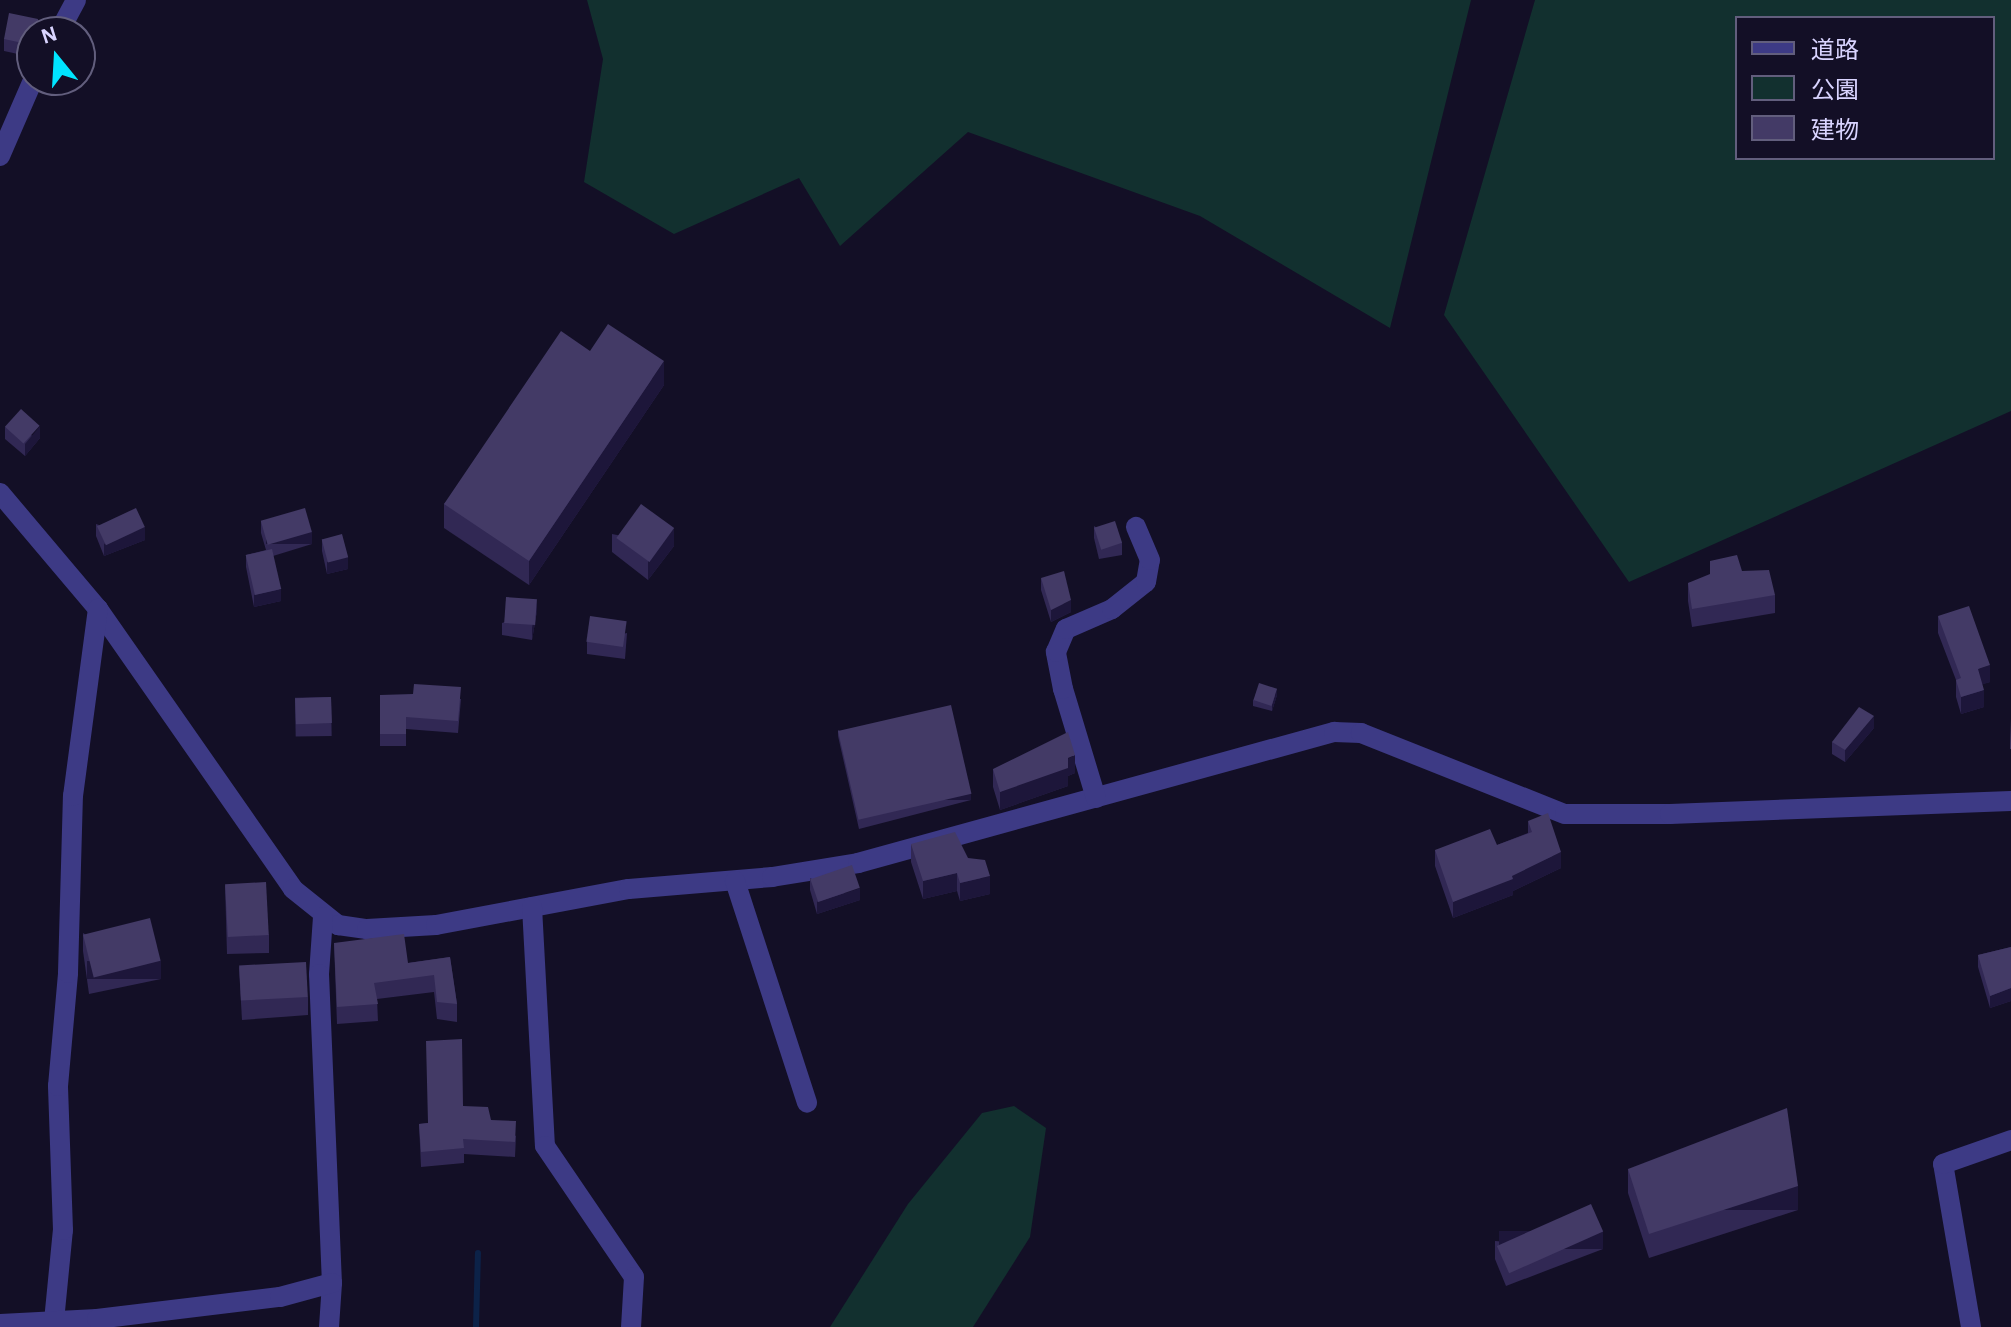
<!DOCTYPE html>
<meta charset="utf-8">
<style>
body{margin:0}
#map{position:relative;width:2011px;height:1327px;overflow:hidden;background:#130f26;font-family:"Alegreya Sans","Noto Sans JP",sans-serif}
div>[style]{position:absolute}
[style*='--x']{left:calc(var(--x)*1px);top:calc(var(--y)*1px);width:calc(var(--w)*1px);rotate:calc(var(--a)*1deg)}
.green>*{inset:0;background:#12302f}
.stream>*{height:6px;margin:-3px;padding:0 3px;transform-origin:3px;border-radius:3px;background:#0c2248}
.minor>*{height:20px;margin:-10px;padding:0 10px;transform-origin:10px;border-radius:10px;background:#3d3a85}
.wall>*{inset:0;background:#312854;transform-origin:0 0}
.shaded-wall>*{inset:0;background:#1d163a;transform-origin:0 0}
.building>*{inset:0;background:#433a66;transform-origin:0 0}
span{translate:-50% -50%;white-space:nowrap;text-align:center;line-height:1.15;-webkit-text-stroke:8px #130f26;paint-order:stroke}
.legend{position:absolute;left:1735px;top:16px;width:260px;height:144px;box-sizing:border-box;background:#130f26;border:2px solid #625e7d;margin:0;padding:10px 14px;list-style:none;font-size:24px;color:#d9d4ff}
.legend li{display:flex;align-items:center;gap:16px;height:40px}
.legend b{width:40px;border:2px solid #625e7d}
.north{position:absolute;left:16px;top:16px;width:80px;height:80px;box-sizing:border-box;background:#130f26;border:2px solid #625e7d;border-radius:50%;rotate:342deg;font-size:22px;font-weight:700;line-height:32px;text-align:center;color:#d9d4ff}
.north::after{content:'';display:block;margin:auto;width:28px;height:36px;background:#00e5ff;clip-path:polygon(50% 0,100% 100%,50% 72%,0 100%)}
</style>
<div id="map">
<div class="green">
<i style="clip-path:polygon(587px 0,1471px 0,1390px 328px,1200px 216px,968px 132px,840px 246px,799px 178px,674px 234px,584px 182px,603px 59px)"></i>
<i style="clip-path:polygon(evenodd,1535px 0,2011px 0,2011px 411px,1629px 582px,1444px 315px,1535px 0,1993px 18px,1993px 158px,1737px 158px,1737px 18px,1993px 18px)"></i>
<i style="clip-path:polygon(1014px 1106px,1046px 1128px,1030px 1237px,973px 1327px,830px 1327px,908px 1204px,982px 1113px)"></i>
</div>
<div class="stream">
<i style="--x:476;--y:1327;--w:74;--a:-88.5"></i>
</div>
<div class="minor">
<i style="--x:59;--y:32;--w:36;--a:-62"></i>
<i style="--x:0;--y:156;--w:83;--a:-66.5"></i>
<i style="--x:0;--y:493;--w:152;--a:49.8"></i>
<i style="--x:98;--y:609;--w:341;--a:55.1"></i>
<i style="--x:293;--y:889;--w:58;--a:38.7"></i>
<i style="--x:338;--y:925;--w:29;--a:8"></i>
<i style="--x:367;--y:929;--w:69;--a:-3.3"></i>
<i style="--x:436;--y:925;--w:196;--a:-10.6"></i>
<i style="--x:629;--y:889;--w:144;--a:-4.8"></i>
<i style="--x:772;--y:877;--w:87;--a:-9.2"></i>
<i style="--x:858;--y:863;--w:494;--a:-15.4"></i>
<i style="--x:1334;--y:732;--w:27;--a:2"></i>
<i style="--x:1361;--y:733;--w:219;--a:21.7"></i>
<i style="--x:1565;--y:814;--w:105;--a:0"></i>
<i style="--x:1670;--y:814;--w:341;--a:-2.2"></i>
<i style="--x:1096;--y:798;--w:114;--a:-106.8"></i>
<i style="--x:1063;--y:689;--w:38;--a:-101"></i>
<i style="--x:1056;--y:652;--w:25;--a:-67"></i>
<i style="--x:1066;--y:629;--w:50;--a:-23.5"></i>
<i style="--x:1112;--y:609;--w:43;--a:-38.5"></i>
<i style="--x:1146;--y:582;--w:22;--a:-80"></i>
<i style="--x:1150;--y:560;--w:36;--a:-113"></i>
<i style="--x:735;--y:881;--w:233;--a:72"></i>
<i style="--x:532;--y:907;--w:239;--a:86.9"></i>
<i style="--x:545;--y:1146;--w:158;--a:55.8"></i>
<i style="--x:634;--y:1277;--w:50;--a:93.4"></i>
<i style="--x:323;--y:917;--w:57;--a:94"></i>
<i style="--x:319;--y:974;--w:309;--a:87.6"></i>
<i style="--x:332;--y:1283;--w:44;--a:93.9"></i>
<i style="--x:54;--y:1321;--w:91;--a:-84.4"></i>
<i style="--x:63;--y:1230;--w:144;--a:-92"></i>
<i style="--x:58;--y:1086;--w:113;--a:-84.9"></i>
<i style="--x:68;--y:973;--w:177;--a:-88.4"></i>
<i style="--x:73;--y:796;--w:189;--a:-82.4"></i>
<i style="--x:0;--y:1324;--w:97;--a:-3"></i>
<i style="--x:97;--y:1319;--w:184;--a:-6.9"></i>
<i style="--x:280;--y:1297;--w:54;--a:-15.1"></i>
<i style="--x:1971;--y:1327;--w:165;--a:-99.7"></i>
<i style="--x:1943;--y:1164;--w:72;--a:-19.4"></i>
</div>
<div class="wall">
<i style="clip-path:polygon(38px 19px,38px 32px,32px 32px,32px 57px,4px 51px,4px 39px)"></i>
<i style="clip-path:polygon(590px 351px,664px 385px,529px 585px,444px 528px,444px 504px)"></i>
<i style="clip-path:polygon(5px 427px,40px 438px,25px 456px,5px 439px)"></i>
<i style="clip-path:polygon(261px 521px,312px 544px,273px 556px,281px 601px,254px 607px,246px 567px,246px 555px,266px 550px,261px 533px)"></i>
<i style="clip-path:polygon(96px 524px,145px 540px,104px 556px,96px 536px)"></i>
<i style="clip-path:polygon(1094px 526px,1122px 543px,1122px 555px,1099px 559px,1094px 538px)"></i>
<i style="clip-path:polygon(612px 534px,674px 546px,648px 580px,612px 552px)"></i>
<i style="clip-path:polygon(322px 539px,348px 569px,327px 574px,322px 551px)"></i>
<i style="clip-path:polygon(1742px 571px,1775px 595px,1775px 613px,1692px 627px,1688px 601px,1688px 583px)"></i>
<i style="clip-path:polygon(1041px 578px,1071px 612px,1051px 622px,1041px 590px)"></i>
<i style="clip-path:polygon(537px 611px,532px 640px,502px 635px,502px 623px)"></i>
<i style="clip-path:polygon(1938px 616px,1990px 682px,1982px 684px,1984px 707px,1961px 714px,1956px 697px,1956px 680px,1938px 633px)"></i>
<i style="clip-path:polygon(627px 633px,625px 659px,587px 654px,587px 642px)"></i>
<i style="clip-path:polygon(380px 695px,461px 699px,458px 733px,406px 729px,406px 746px,380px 746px)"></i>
<i style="clip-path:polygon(1277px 695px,1272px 711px,1253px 706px,1253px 700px)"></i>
<i style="left:331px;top:697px;width:39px;height:36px;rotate:89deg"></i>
<i style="clip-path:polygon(1874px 728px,1845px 762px,1832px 754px,1832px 742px)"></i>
<i style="clip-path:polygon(838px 730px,971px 800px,859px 829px,838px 736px)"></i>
<i style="clip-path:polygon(993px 769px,1075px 773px,1068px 776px,1068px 786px,1000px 810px,993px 787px)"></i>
<i style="clip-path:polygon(1528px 821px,1561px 868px,1513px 891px,1513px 895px,1453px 918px,1435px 866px,1435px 850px,1497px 845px,1528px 833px)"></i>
<i style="clip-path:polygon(911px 844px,968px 858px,990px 894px,960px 901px,957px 891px,923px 899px,911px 862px)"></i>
<i style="clip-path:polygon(810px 878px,860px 900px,817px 914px,810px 890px)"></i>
<i style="clip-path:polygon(225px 885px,269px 935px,269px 953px,227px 954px)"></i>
<i style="clip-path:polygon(83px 933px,161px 979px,89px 994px,83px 951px)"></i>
<i style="clip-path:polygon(334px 943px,408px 963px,450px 957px,457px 1004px,457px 1022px,437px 1019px,434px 992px,377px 999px,378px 1021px,337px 1024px)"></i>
<i style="clip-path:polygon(2011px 947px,2011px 1001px,1990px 1008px,1978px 967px,1978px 955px)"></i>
<i style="clip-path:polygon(239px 967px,308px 997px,308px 1015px,242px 1020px)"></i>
<i style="clip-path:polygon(463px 1106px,491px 1120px,516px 1136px,515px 1157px,464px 1154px,464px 1163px,421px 1167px,419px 1124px,428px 1123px)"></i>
<i style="clip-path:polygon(1628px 1169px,1798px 1210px,1649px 1258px,1628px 1193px)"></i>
<i style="clip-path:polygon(1495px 1241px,1603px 1249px,1506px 1286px,1495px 1259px)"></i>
</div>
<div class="shaded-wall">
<i style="clip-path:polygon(664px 361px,664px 385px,529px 585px,529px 561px)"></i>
<i style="clip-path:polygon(40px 426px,40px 438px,25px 456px,25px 444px)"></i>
<i style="clip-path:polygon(145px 527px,145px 540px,104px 556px,104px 544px)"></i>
<i style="clip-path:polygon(674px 528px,674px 546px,648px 580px,648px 562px)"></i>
<i style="left:312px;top:532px;width:12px;height:46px;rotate:90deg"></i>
<i style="clip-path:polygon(348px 557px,348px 569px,327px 574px,327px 562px)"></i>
<i style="clip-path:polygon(281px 589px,281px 601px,254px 607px,254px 595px)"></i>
<i style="clip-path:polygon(537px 599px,537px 611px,532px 640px,532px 628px)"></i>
<i style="clip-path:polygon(1071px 600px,1071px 612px,1051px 622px,1051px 610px)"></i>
<i style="clip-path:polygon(1990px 665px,1990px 682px,1978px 686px,1978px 669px)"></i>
<i style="clip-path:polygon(1277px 689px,1277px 695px,1272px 711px,1272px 705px)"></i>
<i style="clip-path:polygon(1984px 690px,1984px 707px,1961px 714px,1961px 697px)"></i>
<i style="clip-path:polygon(1874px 716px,1874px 728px,1845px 762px,1845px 750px)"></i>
<i style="clip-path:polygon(1075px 755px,1075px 773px,1068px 776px,1068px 786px,1000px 810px,1000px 792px)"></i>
<i style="left:971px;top:794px;width:6px;height:116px;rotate:90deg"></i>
<i style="clip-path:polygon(1561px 852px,1561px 868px,1513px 891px,1513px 895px,1453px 918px,1453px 902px)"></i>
<i style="clip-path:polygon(957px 873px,957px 891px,923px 899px,923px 881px)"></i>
<i style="clip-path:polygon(990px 876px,990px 894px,960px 901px,960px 883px)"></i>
<i style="clip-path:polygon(860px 888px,860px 900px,817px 914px,817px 902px)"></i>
<i style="left:161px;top:961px;width:18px;height:74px;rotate:90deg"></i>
<i style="clip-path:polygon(2011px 988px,2011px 1001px,1990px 1008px,1990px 996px)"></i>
<i style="left:1798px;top:1186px;width:24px;height:157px;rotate:90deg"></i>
<i style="left:1603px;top:1231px;width:18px;height:104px;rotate:90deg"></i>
</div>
<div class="building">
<i style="clip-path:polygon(9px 13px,38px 19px,36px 32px,32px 32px,32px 45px,4px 39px)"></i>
<i style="clip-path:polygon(608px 324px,664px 361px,529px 561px,444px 504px,561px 331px,590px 351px)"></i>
<i style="left:21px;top:409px;width:25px;height:24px;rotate:42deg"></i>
<i style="left:641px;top:504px;width:41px;height:42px;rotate:36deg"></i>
<i style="left:136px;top:508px;width:21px;height:43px;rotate:65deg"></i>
<i style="left:305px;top:508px;width:25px;height:46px;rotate:74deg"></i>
<i style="left:1115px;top:521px;width:23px;height:22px;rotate:72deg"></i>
<i style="left:342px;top:534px;width:24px;height:21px;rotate:75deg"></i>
<i style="left:272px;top:549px;width:41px;height:27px;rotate:77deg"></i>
<i style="clip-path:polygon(1737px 555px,1742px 571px,1769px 570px,1775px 595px,1692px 609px,1688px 583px,1710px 574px,1710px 561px)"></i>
<i style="clip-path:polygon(1064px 571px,1071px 600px,1051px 610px,1041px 578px)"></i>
<i style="left:506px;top:597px;width:31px;height:26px;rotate:4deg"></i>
<i style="clip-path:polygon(1969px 606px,1990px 665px,1978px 669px,1984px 690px,1961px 697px,1956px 680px,1961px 678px,1938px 616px)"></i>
<i style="left:590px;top:616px;width:37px;height:26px;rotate:8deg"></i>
<i style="left:1259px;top:683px;width:19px;height:18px;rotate:18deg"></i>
<i style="clip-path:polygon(414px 684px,461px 687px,458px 721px,406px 717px,406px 734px,380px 734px,380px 695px,413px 694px)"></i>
<i style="left:331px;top:697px;width:26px;height:36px;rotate:88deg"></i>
<i style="left:951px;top:705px;width:91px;height:116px;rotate:77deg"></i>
<i style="clip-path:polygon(1859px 707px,1874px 716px,1845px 750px,1832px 742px)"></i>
<i style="clip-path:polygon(2011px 719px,2011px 749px,2010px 749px)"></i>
<i style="clip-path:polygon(1068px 732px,1075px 755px,1068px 758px,1068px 768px,1000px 792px,993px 769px)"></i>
<i style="clip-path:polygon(1548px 813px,1561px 852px,1512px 876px,1513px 879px,1453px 902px,1435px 850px,1490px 829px,1497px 845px,1532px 832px,1528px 821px)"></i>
<i style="clip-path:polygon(955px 832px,968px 858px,985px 860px,990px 876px,960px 883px,957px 873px,923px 881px,911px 844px)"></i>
<i style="left:852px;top:865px;width:24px;height:44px;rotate:71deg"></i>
<i style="left:266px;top:882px;width:53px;height:41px;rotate:87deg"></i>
<i style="left:150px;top:918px;width:44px;height:69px;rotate:76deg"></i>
<i style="clip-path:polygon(404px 934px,408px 963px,450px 957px,457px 1004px,437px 1002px,434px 975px,374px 983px,378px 1004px,337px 1007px,334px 943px)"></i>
<i style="clip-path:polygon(2011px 947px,2011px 988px,1990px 996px,1978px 955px)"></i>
<i style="left:306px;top:962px;width:35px;height:67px;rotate:87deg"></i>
<i style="clip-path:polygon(462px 1039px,463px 1106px,488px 1107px,491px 1120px,516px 1121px,515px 1142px,463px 1139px,464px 1148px,421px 1152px,419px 1124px,428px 1123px,426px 1041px)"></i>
<i style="clip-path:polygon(1787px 1108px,1798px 1186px,1649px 1234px,1628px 1169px)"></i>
<i style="left:1591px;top:1204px;width:30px;height:103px;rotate:66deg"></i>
</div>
<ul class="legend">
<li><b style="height:10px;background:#3d3a85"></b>道路</li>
<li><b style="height:22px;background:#12302f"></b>公園</li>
<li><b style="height:22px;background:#433a66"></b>建物</li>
</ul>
<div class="north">N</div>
</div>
